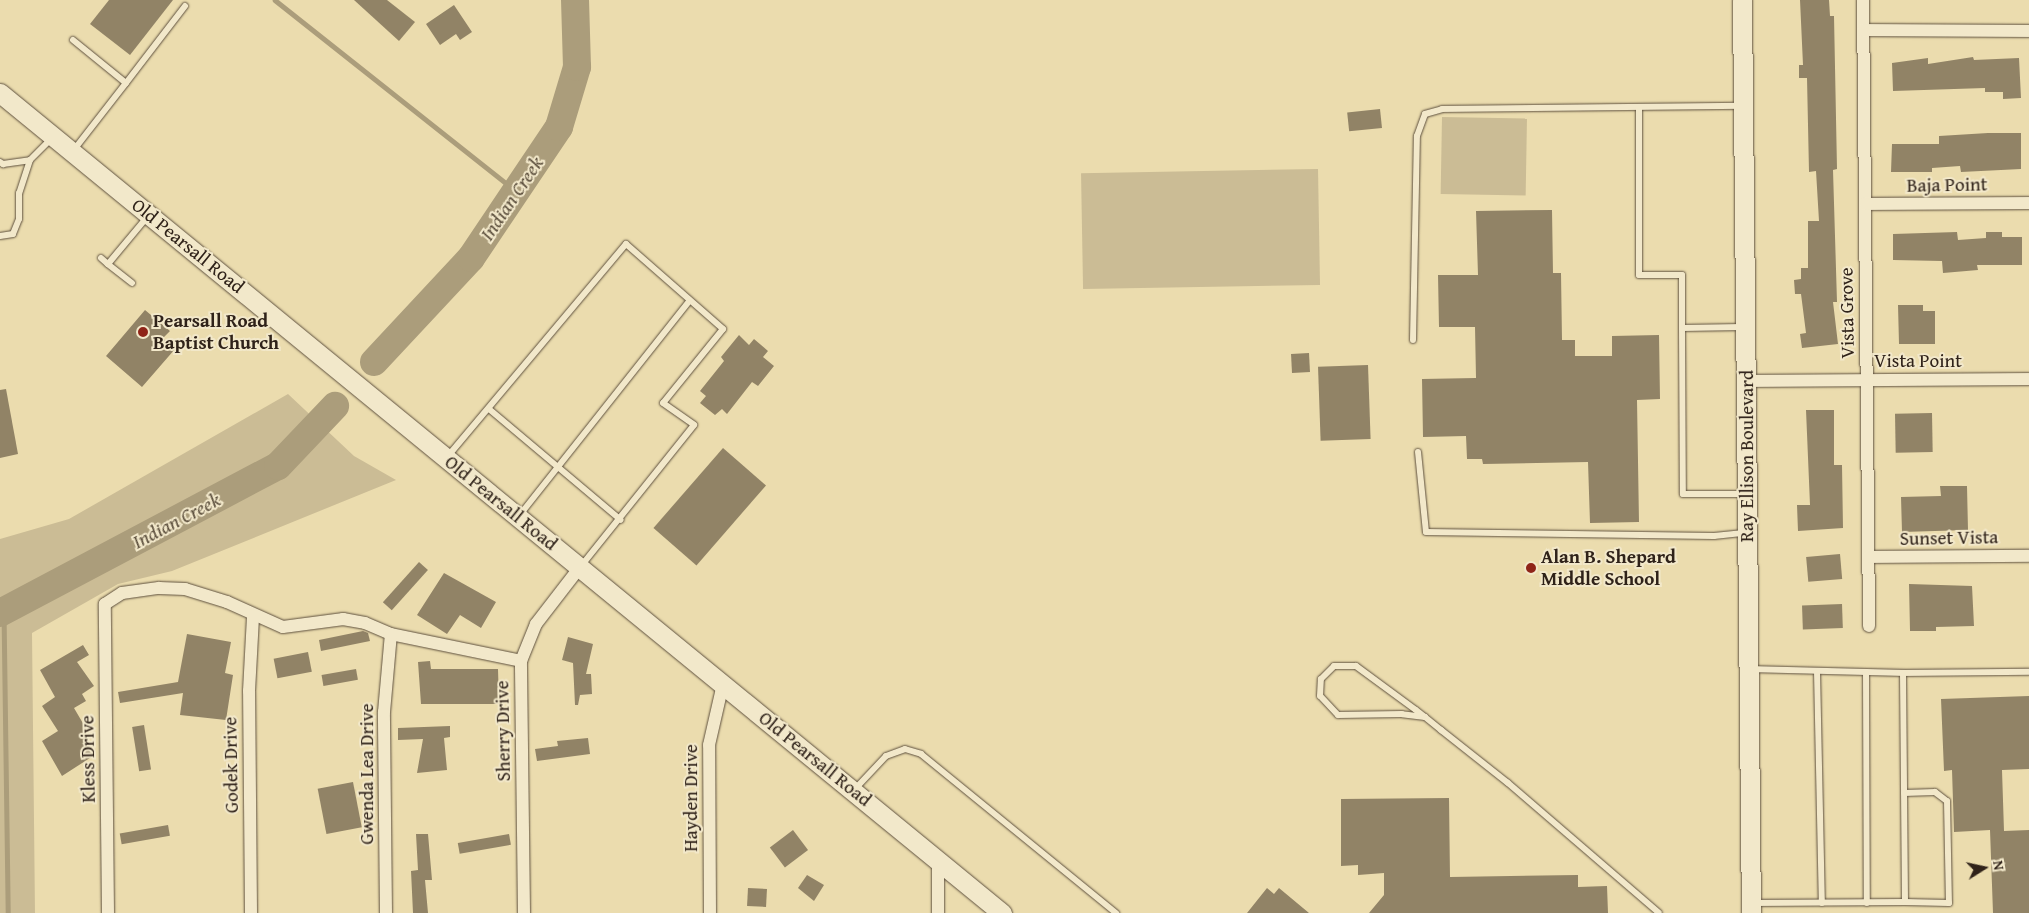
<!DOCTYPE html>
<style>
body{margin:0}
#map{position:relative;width:2029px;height:913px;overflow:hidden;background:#ebdcae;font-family:"Gentium Book Plus",serif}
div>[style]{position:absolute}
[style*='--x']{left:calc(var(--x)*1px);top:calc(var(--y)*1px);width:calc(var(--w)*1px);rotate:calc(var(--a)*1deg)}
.green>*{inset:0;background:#cbbc95;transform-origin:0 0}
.stream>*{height:4.5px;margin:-2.25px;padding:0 2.25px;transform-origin:2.25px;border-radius:2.25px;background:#ab9d7b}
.river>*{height:28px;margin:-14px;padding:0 14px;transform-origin:14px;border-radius:14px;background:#ab9d7b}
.building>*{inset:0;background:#918366;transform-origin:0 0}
.roads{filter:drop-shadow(0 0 1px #5e503e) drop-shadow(0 0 1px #5e503e)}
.service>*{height:6px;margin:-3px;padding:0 3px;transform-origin:3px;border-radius:3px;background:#f2e8ca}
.minor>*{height:12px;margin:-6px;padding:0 6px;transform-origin:6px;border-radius:6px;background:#f2e8ca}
.secondary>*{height:19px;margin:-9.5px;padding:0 9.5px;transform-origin:9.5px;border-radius:9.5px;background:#f2e8ca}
.dots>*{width:14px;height:14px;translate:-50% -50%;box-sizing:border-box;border:2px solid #f2e8ca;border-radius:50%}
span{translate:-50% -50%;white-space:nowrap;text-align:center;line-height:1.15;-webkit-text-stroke:4px #f2e8ca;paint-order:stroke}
.street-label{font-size:19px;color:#2f2219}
.poi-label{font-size:19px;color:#2f2219;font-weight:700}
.left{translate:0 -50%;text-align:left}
.water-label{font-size:20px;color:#5a4d3b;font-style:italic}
.north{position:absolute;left:1959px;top:843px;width:50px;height:50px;-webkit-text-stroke:4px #f2e8ca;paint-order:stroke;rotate:80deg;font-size:14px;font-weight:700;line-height:20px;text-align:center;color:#2f2219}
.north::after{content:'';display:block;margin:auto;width:18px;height:22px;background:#2f2219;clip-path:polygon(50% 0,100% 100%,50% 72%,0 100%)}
</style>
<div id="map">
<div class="green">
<i style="left:1442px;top:117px;width:85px;height:77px;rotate:1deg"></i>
<i style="left:1318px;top:169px;width:116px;height:237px;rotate:89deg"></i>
<i style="clip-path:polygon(288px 394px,354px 456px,396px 480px,172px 571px,118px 584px,32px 633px,35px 913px,0 913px,0 539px,69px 519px)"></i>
</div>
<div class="stream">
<i style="--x:275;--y:0;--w:308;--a:38.4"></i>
<i style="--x:4;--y:611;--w:302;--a:89.2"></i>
</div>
<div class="river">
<i style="--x:374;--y:362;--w:142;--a:-47"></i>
<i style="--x:471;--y:258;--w:158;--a:-56.1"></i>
<i style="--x:559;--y:127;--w:63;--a:-73.3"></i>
<i style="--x:577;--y:67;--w:67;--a:-91.7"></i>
<i style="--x:0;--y:613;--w:314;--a:-27.9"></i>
<i style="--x:278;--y:466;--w:83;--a:-46.5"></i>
</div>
<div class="building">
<i style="clip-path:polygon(109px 0,173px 0,130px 55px,90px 24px)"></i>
<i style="clip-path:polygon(354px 0,387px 0,415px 22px,399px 41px)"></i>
<i style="clip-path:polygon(1800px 0,1829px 0,1830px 16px,1834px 16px,1837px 169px,1833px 170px,1837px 302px,1833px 302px,1838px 344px,1802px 348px,1800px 334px,1806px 333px,1801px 294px,1795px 294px,1794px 280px,1801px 279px,1801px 268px,1808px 268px,1808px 221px,1819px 221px,1816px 171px,1809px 172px,1807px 78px,1799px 78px,1799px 65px,1803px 65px)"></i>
<i style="clip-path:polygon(454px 5px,472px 32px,460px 40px,456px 34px,440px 45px,426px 24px)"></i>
<i style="clip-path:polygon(1973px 57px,1974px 60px,2019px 58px,2021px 98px,2003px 99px,2003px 92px,1985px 92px,1985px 88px,1893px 91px,1892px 63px,1928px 58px,1928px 64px)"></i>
<i style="left:1380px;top:109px;width:19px;height:33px;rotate:84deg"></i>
<i style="clip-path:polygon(1988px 133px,2021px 133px,2021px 169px,1961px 172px,1960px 166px,1932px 168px,1932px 172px,1891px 172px,1892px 144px,1939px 144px,1939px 136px)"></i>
<i style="clip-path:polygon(1552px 210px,1553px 273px,1561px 273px,1562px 340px,1575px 340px,1575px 356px,1612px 356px,1612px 336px,1659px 335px,1660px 399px,1637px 400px,1639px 522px,1590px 523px,1588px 462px,1483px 464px,1482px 459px,1467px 459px,1466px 436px,1423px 437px,1422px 379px,1476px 378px,1475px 327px,1439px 327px,1438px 275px,1478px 275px,1476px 211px)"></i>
<i style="clip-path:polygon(1957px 232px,1958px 240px,1986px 238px,1986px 232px,2002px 232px,2002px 237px,2022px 237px,2022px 265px,1977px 265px,1978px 270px,1943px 273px,1942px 261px,1893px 260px,1893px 234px)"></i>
<i style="clip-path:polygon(1898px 305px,1923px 305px,1923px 311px,1935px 311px,1935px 344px,1899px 344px)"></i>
<i style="clip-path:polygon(145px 310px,170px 331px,163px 338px,175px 349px,142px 387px,106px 356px)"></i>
<i style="clip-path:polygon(739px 335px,749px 345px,754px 339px,768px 351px,763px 357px,774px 366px,758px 386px,752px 382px,727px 414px,722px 409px,715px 415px,700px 403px,706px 396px,700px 391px,724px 361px,721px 357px)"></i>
<i style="left:1309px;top:353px;width:19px;height:18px;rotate:87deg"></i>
<i style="left:1368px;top:365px;width:74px;height:50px;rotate:88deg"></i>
<i style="clip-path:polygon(6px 389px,18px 454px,0 458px,0 390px)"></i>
<i style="clip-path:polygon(1806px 410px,1834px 410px,1834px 465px,1842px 465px,1843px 528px,1798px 531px,1797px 505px,1810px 505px)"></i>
<i style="left:1932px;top:413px;width:39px;height:37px;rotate:89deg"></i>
<i style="left:723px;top:448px;width:57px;height:106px;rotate:41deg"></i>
<i style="clip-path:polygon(1940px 486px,1967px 486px,1968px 530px,1902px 532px,1901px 497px,1941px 496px)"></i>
<i style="left:1840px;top:554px;width:25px;height:34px;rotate:85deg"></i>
<i style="left:419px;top:562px;width:12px;height:54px;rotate:42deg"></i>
<i style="clip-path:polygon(444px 573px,496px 602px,481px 628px,460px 615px,447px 634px,417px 615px)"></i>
<i style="clip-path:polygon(1909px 584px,1972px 586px,1974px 626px,1936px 627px,1936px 631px,1910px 631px)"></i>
<i style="left:1842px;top:604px;width:24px;height:40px;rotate:88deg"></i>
<i style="clip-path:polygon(363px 631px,368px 633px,370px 641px,321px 651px,319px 640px)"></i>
<i style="clip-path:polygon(187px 634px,231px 642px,225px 673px,233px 675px,226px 720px,180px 715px,183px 693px,120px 703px,118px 692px,178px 682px)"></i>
<i style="clip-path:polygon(568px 637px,593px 644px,586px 674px,591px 674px,592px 694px,580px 695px,578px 705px,575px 705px,573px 663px,562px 660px)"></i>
<i style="clip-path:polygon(83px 645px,89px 655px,77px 662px,94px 686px,82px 694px,86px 701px,74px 708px,91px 737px,83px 741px,93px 756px,62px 776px,42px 741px,58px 731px,42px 706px,55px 697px,40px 670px)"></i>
<i style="left:308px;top:652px;width:20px;height:35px;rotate:79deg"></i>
<i style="clip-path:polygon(430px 661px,431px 669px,498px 669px,499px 704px,421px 704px,418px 662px)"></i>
<i style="left:356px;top:669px;width:11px;height:35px;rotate:80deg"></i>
<i style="clip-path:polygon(2029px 696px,2029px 769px,2002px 770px,2004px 831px,2029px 830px,2029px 913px,1993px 913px,1990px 830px,1954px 832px,1952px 770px,1944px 771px,1941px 699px)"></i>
<i style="left:144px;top:725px;width:45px;height:12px;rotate:81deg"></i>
<i style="clip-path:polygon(450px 726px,450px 737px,444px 738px,447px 770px,417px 773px,423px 739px,398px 740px,398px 728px)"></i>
<i style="clip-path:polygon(588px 738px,590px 754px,537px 761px,535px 749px,558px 746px,557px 741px)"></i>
<i style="left:353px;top:782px;width:46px;height:36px;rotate:79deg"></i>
<i style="clip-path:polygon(1449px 798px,1450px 877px,1578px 875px,1578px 887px,1607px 886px,1608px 913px,1369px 913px,1384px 895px,1384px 873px,1358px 875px,1358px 865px,1341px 866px,1341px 799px)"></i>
<i style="left:168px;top:825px;width:11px;height:49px;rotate:80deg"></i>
<i style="left:793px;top:830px;width:25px;height:29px;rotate:53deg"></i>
<i style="clip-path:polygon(416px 834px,428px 834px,432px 880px,425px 880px,428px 913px,413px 913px,411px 871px,418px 870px)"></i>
<i style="left:509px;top:834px;width:11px;height:52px;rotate:80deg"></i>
<i style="clip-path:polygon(807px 875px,824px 885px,814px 901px,798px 888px)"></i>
<i style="left:748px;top:888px;width:19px;height:18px;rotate:3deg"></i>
<i style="clip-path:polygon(1267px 888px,1274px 894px,1279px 888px,1309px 913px,1247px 913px)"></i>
</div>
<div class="roads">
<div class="service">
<i style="--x:73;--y:40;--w:68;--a:39.1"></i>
<i style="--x:126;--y:83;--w:97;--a:-52.5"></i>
<i style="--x:1639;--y:107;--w:168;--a:90"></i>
<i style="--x:1639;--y:275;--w:43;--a:0"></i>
<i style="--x:1682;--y:275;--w:53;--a:90"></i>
<i style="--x:73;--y:151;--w:86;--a:-52.1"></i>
<i style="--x:30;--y:160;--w:33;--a:-45"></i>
<i style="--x:0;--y:162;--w:4;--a:34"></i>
<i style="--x:3;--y:164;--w:27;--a:-8"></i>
<i style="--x:30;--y:160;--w:35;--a:108"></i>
<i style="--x:19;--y:193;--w:26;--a:90"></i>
<i style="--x:19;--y:219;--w:16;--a:112"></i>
<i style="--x:13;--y:234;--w:13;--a:171"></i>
<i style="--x:101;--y:258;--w:9;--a:41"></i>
<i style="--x:132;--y:283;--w:31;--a:-142"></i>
<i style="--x:108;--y:264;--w:62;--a:-50.2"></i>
<i style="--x:1742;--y:327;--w:60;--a:179"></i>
<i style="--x:1682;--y:328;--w:166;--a:89.7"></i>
<i style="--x:1683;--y:494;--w:63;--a:0"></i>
<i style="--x:1413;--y:340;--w:204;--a:-88.9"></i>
<i style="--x:1417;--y:136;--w:23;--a:-70"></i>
<i style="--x:1425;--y:114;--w:18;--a:-16"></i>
<i style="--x:1442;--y:109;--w:300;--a:-0.6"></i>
<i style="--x:489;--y:409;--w:172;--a:40.1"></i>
<i style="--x:1418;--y:452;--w:80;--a:84.3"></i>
<i style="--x:1426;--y:532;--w:288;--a:0.8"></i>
<i style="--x:1714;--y:536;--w:30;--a:-6"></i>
<i style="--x:448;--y:456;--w:277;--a:-50"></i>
<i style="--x:626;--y:244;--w:129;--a:41.2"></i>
<i style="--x:723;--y:329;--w:95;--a:129"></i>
<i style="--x:663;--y:403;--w:38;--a:35"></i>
<i style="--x:694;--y:425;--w:181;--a:128.7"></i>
<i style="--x:519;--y:516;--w:275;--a:-51.6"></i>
<i style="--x:1751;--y:669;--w:152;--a:1.5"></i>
<i style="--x:1903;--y:673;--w:229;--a:89.5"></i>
<i style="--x:1905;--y:902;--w:153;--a:179.6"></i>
<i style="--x:1817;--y:671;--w:232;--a:88.8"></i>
<i style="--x:1866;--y:672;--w:231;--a:89.8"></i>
<i style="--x:1903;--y:673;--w:126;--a:-0.5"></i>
<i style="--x:1425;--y:717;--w:23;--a:-173"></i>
<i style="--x:1402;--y:714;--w:64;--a:179.1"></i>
<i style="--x:1338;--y:715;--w:26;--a:-133"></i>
<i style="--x:1320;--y:696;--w:17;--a:-87"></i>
<i style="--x:1321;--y:679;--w:18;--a:-45"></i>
<i style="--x:1334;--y:666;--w:22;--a:0"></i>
<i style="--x:1356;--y:666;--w:74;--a:36.3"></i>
<i style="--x:1416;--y:710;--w:11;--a:38"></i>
<i style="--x:1425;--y:717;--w:21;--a:39"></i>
<i style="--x:1441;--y:730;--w:85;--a:38.3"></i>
<i style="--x:1508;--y:783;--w:199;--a:40.7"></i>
<i style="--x:855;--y:789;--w:45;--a:-46.8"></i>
<i style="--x:886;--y:756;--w:20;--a:-20"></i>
<i style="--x:905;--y:749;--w:17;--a:17"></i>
<i style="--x:921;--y:754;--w:252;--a:39.2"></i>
<i style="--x:1904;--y:793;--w:31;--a:-2"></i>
<i style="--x:1935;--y:792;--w:15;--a:37"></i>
<i style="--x:1947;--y:801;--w:102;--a:88.9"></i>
<i style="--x:1949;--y:903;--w:44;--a:-178.7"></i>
</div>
<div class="minor">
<i style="--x:1863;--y:0;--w:626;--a:89.45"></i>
<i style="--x:1863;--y:30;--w:166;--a:0.3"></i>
<i style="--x:1865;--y:204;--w:164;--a:-0.3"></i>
<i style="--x:1747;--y:381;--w:282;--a:-0.4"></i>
<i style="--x:1869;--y:557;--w:160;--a:-0.4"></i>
<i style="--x:108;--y:913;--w:309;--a:-90.6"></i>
<i style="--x:105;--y:604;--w:20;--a:-33"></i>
<i style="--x:122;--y:593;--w:37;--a:-8"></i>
<i style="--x:159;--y:588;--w:26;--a:2"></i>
<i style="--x:185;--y:589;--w:44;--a:17.2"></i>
<i style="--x:227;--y:602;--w:61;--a:24.1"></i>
<i style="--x:283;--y:627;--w:61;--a:-7.6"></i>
<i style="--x:343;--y:619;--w:22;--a:10"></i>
<i style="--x:365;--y:623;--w:28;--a:23"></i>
<i style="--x:391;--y:634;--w:133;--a:11.7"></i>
<i style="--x:251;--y:913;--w:222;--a:-90.5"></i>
<i style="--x:249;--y:691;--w:75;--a:-86.9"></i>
<i style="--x:386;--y:913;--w:201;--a:-90.6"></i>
<i style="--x:384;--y:712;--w:78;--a:-84.9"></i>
<i style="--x:524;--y:913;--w:252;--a:-90.7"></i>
<i style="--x:521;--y:661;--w:40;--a:-68"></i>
<i style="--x:536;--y:624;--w:72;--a:-52.3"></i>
<i style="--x:710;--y:913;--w:168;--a:-90.3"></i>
<i style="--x:709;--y:745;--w:63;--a:-77.1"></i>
<i style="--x:938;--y:913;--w:53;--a:-90"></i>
</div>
<div class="secondary">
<i style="--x:1742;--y:0;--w:913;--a:89.44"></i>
<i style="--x:0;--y:93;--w:1295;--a:39.3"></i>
</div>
</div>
<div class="dots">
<i style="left:143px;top:332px;background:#8f2418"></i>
<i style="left:1531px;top:568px;background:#8f2418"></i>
</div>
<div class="street-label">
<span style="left:1947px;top:185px;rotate:-1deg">Baja Point</span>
<span style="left:188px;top:246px;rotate:39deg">Old Pearsall Road</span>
<span style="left:1847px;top:313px;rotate:-91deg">Vista Grove</span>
<span style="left:1918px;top:361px">Vista Point</span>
<span style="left:1747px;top:456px;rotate:-90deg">Ray Ellison Boulevard</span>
<span style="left:501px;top:503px;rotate:39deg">Old Pearsall Road</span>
<span style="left:1949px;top:538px;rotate:-1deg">Sunset Vista</span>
<span style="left:503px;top:731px;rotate:-91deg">Sherry Drive</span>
<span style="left:88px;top:759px;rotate:-91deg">Kless Drive</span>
<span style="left:815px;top:759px;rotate:39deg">Old Pearsall Road</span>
<span style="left:231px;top:765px;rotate:-91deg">Godek Drive</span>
<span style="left:367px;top:774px;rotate:-90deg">Gwenda Lea Drive</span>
<span style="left:691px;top:798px;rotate:-90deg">Hayden Drive</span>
</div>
<div class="poi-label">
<span class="left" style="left:153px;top:332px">Pearsall Road<br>Baptist Church</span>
<span class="left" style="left:1541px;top:568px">Alan B. Shepard<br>Middle School</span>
</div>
<div class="water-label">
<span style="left:511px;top:198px;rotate:-56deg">Indian Creek</span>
<span style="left:176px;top:520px;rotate:-28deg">Indian Creek</span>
</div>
<div class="north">N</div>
</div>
